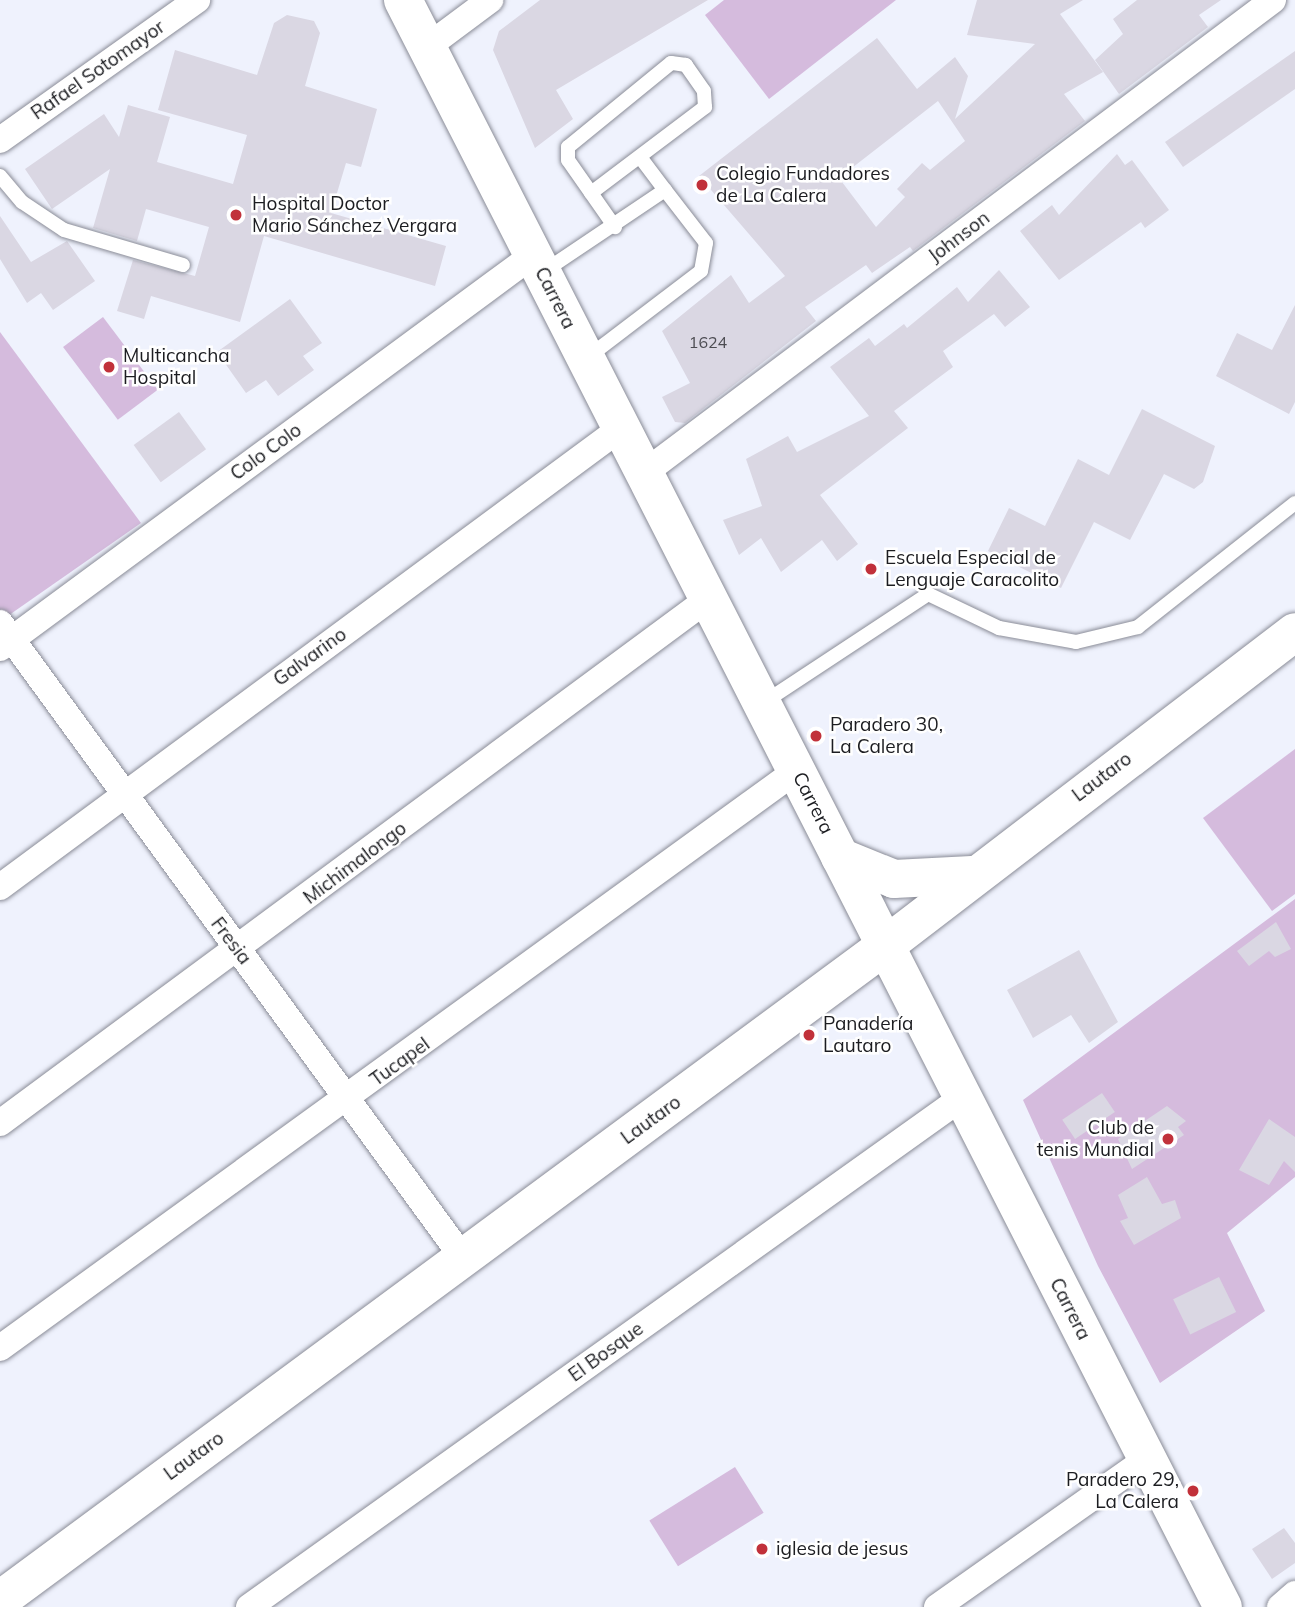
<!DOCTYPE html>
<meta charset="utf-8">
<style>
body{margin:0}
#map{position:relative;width:1295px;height:1607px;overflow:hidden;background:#eff2fd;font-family:Mulish,sans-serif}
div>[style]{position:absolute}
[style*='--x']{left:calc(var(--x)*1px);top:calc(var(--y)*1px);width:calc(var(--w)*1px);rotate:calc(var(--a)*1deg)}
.green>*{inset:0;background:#d5bbdd;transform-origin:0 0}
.building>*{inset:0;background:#dad7e3;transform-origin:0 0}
.roads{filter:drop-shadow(0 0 2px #8a8c97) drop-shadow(0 0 2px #8a8c97)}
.lane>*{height:14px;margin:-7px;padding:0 7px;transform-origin:7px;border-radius:7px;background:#fff}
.street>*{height:26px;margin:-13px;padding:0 13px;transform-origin:13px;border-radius:13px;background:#fff}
.secondary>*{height:38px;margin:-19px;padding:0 19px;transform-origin:19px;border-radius:19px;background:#fff}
.primary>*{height:38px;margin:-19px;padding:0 19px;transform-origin:19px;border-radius:19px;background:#fff}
.dots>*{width:19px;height:19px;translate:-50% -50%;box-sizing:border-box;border:4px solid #fff;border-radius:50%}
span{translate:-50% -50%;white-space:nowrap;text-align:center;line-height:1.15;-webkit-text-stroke:5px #fff;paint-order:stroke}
.number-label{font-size:16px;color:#4c4c52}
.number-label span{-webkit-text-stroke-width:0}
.street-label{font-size:19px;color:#1c1d21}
.poi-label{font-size:19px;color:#1c1d21}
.left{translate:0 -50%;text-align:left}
.right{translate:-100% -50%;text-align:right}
</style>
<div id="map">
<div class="green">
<i style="clip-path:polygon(724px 0,896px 0,769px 99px,705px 15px)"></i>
<i style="left:103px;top:317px;width:91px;height:50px;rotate:53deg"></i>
<i style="clip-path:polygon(0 332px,141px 523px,2px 620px,0 617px)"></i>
<i style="clip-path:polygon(1295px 749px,1295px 894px,1272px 911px,1203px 818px)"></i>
<i style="clip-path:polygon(1295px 899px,1295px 1177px,1227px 1233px,1265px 1311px,1160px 1383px,1098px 1266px,1023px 1100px)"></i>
<i style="left:735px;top:1467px;width:54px;height:101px;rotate:58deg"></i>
</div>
<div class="building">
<i style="clip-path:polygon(540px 0,708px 0,556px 90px,573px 119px,535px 148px,493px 50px,499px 31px)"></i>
<i style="clip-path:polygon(evenodd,977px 0,1083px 0,1060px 14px,1103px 72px,1064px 94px,1085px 121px,913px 251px,910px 247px,872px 273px,866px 265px,805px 307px,816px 321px,685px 423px,675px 422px,662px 397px,690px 383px,662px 331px,731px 275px,749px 303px,785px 276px,699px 176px,877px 38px,917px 89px,955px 57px,968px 76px,955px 119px,1035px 44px,967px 35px,977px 0,938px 101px,965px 141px,930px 170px,922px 163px,897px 189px,905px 197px,876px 227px,839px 178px,938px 101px)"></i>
<i style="clip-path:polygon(1137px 0,1221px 0,1199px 15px,1208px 27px,1119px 94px,1095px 60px,1123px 34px,1113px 19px)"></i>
<i style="clip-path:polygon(287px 15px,314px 21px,320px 33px,305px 86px,377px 109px,361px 167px,346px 163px,331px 213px,446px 246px,435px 286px,264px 236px,240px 322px,151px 296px,144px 319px,117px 311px,133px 260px,195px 276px,209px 227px,146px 209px,137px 241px,93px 228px,110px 169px,52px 209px,25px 169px,104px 114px,119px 137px,128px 105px,170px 117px,157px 162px,233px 184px,247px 135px,158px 110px,175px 50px,257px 75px,274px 23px)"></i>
<i style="clip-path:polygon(1295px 51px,1295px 89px,1183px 167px,1165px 142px)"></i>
<i style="clip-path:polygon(1117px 154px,1125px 165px,1132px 160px,1169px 210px,1145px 228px,1141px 222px,1059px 280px,1020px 231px,1052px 205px,1059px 215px)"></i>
<i style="clip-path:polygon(0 216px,31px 262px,67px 241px,95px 281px,53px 310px,41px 293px,27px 303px,0 259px)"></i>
<i style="clip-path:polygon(999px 270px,1030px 307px,1005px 327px,994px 314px,943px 351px,953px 367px,894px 411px,908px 428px,820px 495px,858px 544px,837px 561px,822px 540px,781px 572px,761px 538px,739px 555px,723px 520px,762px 506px,746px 459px,788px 436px,797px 452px,869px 416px,830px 367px,869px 338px,875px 346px,904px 324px,907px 328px,957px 287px,968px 302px)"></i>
<i style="clip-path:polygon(290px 299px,322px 343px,303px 356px,314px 370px,278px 396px,266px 380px,246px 393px,217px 352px)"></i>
<i style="clip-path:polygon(1295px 305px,1295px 402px,1289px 414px,1216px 376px,1237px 333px,1272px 350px)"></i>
<i style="clip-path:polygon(1142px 409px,1215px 446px,1203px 482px,1194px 489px,1164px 474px,1130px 540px,1094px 522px,1061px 588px,988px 551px,1009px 508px,1045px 526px,1078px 459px,1109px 475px)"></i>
<i style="left:179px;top:412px;width:46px;height:56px;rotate:54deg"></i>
<i style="clip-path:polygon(1276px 922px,1291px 949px,1275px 957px,1269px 951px,1249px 966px,1237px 951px)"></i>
<i style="clip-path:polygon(1079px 950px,1118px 1022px,1089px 1043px,1071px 1015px,1033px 1038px,1007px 990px)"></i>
<i style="left:1102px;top:1093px;width:23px;height:48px;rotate:56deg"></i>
<i style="clip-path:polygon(1167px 1106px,1186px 1121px,1178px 1127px,1184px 1135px,1132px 1169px,1118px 1139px)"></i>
<i style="clip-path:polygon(1269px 1119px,1295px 1137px,1295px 1172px,1284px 1161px,1269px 1185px,1239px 1170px)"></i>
<i style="clip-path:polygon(1147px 1177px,1162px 1204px,1175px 1200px,1181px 1218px,1134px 1245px,1120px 1221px,1128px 1218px,1118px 1195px)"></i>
<i style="left:1219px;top:1277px;width:39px;height:51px;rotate:64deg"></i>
<i style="clip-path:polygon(1284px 1528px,1295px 1543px,1295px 1563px,1272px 1579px,1252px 1549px)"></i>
</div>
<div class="roads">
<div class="lane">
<i style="--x:640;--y:157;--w:41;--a:52.9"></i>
<i style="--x:0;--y:176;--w:34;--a:50"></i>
<i style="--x:22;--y:202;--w:50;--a:33.7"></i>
<i style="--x:64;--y:230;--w:124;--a:16.4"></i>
<i style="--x:591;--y:193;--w:143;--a:-37"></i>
<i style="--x:705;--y:107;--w:16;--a:-94"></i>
<i style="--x:704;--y:91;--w:32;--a:-125"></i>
<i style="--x:686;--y:65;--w:15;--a:-172"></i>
<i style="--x:671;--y:63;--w:133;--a:140.8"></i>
<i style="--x:568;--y:147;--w:13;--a:90"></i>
<i style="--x:568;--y:160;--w:82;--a:55"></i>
<i style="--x:543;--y:272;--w:147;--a:-33.9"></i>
<i style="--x:665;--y:190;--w:67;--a:52.3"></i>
<i style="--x:706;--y:243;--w:28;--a:100"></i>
<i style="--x:701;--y:271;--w:143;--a:142.7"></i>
<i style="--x:763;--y:703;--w:198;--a:-33.4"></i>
<i style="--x:928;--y:594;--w:79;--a:25.6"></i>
<i style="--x:999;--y:628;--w:78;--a:10.3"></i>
<i style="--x:1076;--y:642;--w:64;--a:-13.6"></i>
<i style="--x:1138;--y:627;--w:200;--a:-38.3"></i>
</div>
<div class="street">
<i style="--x:427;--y:47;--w:79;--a:-36.7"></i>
<i style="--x:0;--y:140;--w:242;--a:-35.4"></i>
<i style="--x:644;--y:473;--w:787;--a:-36.94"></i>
<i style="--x:0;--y:623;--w:786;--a:53.9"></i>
<i style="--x:0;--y:648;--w:662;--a:-36.4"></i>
<i style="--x:0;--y:887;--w:772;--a:-36.47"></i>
<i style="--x:0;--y:1123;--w:881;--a:-36.51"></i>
<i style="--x:0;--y:1348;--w:983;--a:-35.94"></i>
<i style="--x:249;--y:1607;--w:877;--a:-35.54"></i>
<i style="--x:937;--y:1607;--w:257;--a:-35.2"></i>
<i style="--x:1280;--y:1607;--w:20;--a:-41"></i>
</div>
<div class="secondary">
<i style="--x:0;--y:1600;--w:1100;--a:-36.46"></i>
</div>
<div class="primary">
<i style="--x:403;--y:0;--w:1804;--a:62.97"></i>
<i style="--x:840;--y:857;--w:58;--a:22.2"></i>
<i style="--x:894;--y:879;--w:78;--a:-2.9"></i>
<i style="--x:885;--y:946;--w:516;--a:-37.45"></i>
</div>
</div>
<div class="dots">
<i style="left:702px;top:185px;background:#c1313a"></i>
<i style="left:236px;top:215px;background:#c1313a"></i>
<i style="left:109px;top:367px;background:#c1313a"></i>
<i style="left:871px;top:569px;background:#c1313a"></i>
<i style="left:816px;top:736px;background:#c1313a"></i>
<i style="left:809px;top:1035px;background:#c1313a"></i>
<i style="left:1168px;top:1139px;background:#c1313a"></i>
<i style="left:1193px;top:1491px;background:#c1313a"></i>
<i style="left:762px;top:1549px;background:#c1313a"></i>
</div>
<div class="number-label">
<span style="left:708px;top:342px">1624</span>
</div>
<div class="street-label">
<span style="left:98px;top:70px;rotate:-35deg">Rafael Sotomayor</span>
<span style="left:959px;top:237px;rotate:-37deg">Johnson</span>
<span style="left:555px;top:298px;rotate:63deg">Carrera</span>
<span style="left:266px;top:452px;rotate:-36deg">Colo Colo</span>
<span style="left:310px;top:657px;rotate:-36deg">Galvarino</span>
<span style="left:1102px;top:777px;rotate:-37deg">Lautaro</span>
<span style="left:813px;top:803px;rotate:63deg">Carrera</span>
<span style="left:355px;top:863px;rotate:-37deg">Michimalongo</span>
<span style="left:231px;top:941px;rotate:53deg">Fresia</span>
<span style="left:400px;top:1062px;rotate:-36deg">Tucapel</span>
<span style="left:651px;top:1120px;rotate:-36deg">Lautaro</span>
<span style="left:1070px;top:1309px;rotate:63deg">Carrera</span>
<span style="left:606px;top:1352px;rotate:-36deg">El Bosque</span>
<span style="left:194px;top:1456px;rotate:-36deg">Lautaro</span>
</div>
<div class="poi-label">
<span class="left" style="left:716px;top:185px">Colegio Fundadores<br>de La Calera</span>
<span class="left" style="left:252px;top:215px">Hospital Doctor<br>Mario Sánchez Vergara</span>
<span class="left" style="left:123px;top:367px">Multicancha<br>Hospital</span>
<span class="left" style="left:885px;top:569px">Escuela Especial de<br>Lenguaje Caracolito</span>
<span class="left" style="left:830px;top:736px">Paradero 30,<br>La Calera</span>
<span class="left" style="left:823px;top:1035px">Panadería<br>Lautaro</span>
<span class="right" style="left:1154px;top:1139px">Club de<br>tenis Mundial</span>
<span class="right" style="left:1179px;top:1491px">Paradero 29,<br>La Calera</span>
<span class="left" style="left:776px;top:1549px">iglesia de jesus</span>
</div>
</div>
